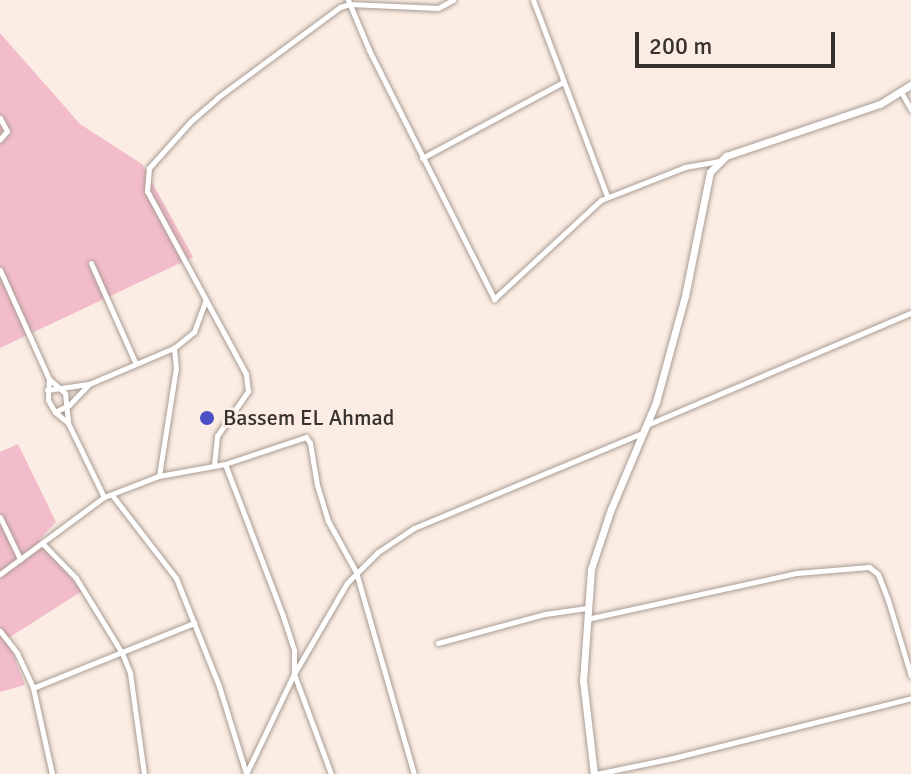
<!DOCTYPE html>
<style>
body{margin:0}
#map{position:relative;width:911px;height:774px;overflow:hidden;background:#fbede3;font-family:Signika,sans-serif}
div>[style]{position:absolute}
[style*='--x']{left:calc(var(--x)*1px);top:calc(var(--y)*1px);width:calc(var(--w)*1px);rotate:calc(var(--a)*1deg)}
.green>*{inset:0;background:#f3bccb}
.roads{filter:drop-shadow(0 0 2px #aa9c93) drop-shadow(0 0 2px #aa9c93)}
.minor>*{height:5px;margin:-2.5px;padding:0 2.5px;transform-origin:2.5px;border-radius:2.5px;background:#fff}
.tertiary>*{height:7px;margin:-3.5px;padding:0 3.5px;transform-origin:3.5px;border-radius:3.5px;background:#fff}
.dots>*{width:22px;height:22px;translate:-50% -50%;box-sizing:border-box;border:4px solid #fbede3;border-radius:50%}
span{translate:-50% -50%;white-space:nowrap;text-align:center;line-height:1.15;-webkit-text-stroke:6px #fbede3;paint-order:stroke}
.poi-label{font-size:22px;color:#38322f}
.left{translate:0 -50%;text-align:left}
.scale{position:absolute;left:635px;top:32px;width:200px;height:36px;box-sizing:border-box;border:4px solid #38322f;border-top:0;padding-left:10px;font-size:24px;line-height:28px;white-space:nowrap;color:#38322f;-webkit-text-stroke:6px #fbede3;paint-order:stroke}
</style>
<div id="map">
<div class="green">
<i style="clip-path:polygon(0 33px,80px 124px,142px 164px,193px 257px,0 348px)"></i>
<i style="clip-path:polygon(18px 444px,56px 522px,39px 540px,82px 591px,7px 639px,25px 685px,0 692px,0 452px)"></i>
</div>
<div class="roads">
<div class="minor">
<i style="--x:348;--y:0;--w:54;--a:67.2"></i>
<i style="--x:369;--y:50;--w:279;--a:63.3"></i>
<i style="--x:494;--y:299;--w:146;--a:-42.8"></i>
<i style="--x:601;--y:200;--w:90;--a:-21.4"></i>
<i style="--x:685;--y:167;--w:34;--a:-10"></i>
<i style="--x:533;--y:0;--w:210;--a:69.3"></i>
<i style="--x:901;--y:92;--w:20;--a:60"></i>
<i style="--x:0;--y:118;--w:15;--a:62"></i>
<i style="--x:7;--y:131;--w:11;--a:131"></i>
<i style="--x:422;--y:158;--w:160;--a:-28.3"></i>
<i style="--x:91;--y:263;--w:108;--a:66"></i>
<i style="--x:0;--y:270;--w:120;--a:65.8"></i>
<i style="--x:49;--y:379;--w:21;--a:93"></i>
<i style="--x:48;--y:400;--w:14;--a:60"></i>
<i style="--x:55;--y:412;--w:17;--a:40"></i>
<i style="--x:68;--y:423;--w:82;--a:64.1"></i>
<i style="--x:49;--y:379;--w:21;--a:41"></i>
<i style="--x:65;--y:393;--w:30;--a:84"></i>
<i style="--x:47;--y:390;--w:42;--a:-8.1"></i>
<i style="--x:89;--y:384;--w:92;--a:-23"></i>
<i style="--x:174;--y:348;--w:26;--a:-39"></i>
<i style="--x:194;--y:332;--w:33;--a:-70"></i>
<i style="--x:55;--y:412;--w:16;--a:-27"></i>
<i style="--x:69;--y:405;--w:28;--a:-46"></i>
<i style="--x:649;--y:424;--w:285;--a:-23"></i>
<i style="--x:225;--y:464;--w:163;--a:69.1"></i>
<i style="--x:283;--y:616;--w:36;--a:72"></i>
<i style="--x:294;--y:650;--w:24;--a:90"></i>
<i style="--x:294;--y:674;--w:107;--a:69.7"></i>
<i style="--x:214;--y:465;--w:29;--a:-84"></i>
<i style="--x:217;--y:436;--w:55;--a:-55.4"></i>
<i style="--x:248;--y:391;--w:17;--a:-97"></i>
<i style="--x:246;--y:374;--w:208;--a:-118.4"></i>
<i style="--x:147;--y:191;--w:23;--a:-85"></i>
<i style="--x:149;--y:168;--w:63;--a:-48.2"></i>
<i style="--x:191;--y:121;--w:35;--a:-41"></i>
<i style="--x:217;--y:98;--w:153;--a:-36.5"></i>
<i style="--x:340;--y:7;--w:10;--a:-17"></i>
<i style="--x:350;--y:4;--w:88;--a:2.6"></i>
<i style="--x:438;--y:8;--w:17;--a:-28"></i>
<i style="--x:159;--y:476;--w:109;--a:-81.1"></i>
<i style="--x:176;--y:368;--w:20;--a:-96"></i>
<i style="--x:112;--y:495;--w:105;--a:52.4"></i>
<i style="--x:176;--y:578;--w:116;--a:68.3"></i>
<i style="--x:219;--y:686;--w:91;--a:72.8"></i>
<i style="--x:0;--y:517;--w:47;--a:64.5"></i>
<i style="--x:42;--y:543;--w:49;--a:45.8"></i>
<i style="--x:76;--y:578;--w:88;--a:58.5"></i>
<i style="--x:122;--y:653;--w:22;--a:68"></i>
<i style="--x:130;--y:673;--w:102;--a:82.1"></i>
<i style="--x:0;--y:574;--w:129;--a:-36.5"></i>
<i style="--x:104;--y:497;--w:59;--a:-20.9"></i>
<i style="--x:159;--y:476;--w:67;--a:-10.3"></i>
<i style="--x:225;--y:464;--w:85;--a:-18.4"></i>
<i style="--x:306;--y:437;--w:7;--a:56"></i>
<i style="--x:310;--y:443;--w:43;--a:80.5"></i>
<i style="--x:317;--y:485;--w:38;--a:73"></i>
<i style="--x:328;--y:521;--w:58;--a:61.2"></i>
<i style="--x:356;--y:572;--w:210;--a:74"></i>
<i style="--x:587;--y:619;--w:215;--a:-12.4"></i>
<i style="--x:797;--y:573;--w:72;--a:-4.8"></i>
<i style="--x:869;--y:567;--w:11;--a:38"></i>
<i style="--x:878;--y:574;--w:28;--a:69"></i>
<i style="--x:888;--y:600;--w:79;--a:73.2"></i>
<i style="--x:0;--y:631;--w:28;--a:52"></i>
<i style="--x:17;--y:653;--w:38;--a:65"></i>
<i style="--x:33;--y:688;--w:88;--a:77.5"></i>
<i style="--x:438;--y:643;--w:111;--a:-15.2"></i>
<i style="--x:545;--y:614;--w:42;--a:-8.1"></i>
<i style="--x:33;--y:688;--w:174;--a:-22"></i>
<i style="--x:246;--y:774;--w:111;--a:-64.4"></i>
<i style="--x:294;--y:674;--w:105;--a:-59.8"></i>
<i style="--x:347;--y:583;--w:44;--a:-45"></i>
<i style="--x:378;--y:552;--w:43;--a:-33.7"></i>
<i style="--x:414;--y:528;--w:247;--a:-22.6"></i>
<i style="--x:596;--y:774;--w:79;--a:-11.7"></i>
<i style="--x:673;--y:758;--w:245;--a:-14.1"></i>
</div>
<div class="tertiary">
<i style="--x:594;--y:774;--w:94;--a:-96.7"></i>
<i style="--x:583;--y:681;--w:112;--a:-85.9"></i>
<i style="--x:591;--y:569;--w:63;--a:-71.6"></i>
<i style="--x:611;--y:509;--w:116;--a:-67.2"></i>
<i style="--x:656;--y:402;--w:110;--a:-74.7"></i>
<i style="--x:685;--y:296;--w:126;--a:-78.6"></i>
<i style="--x:710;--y:172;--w:23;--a:-45"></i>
<i style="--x:726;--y:156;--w:163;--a:-18.7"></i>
<i style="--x:880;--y:104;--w:36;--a:-32"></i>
</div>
</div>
<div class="dots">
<i style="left:207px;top:418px;background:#4c4fc5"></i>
</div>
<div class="poi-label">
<span class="left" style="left:223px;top:418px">Bassem EL Ahmad</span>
</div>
<div class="scale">200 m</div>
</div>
